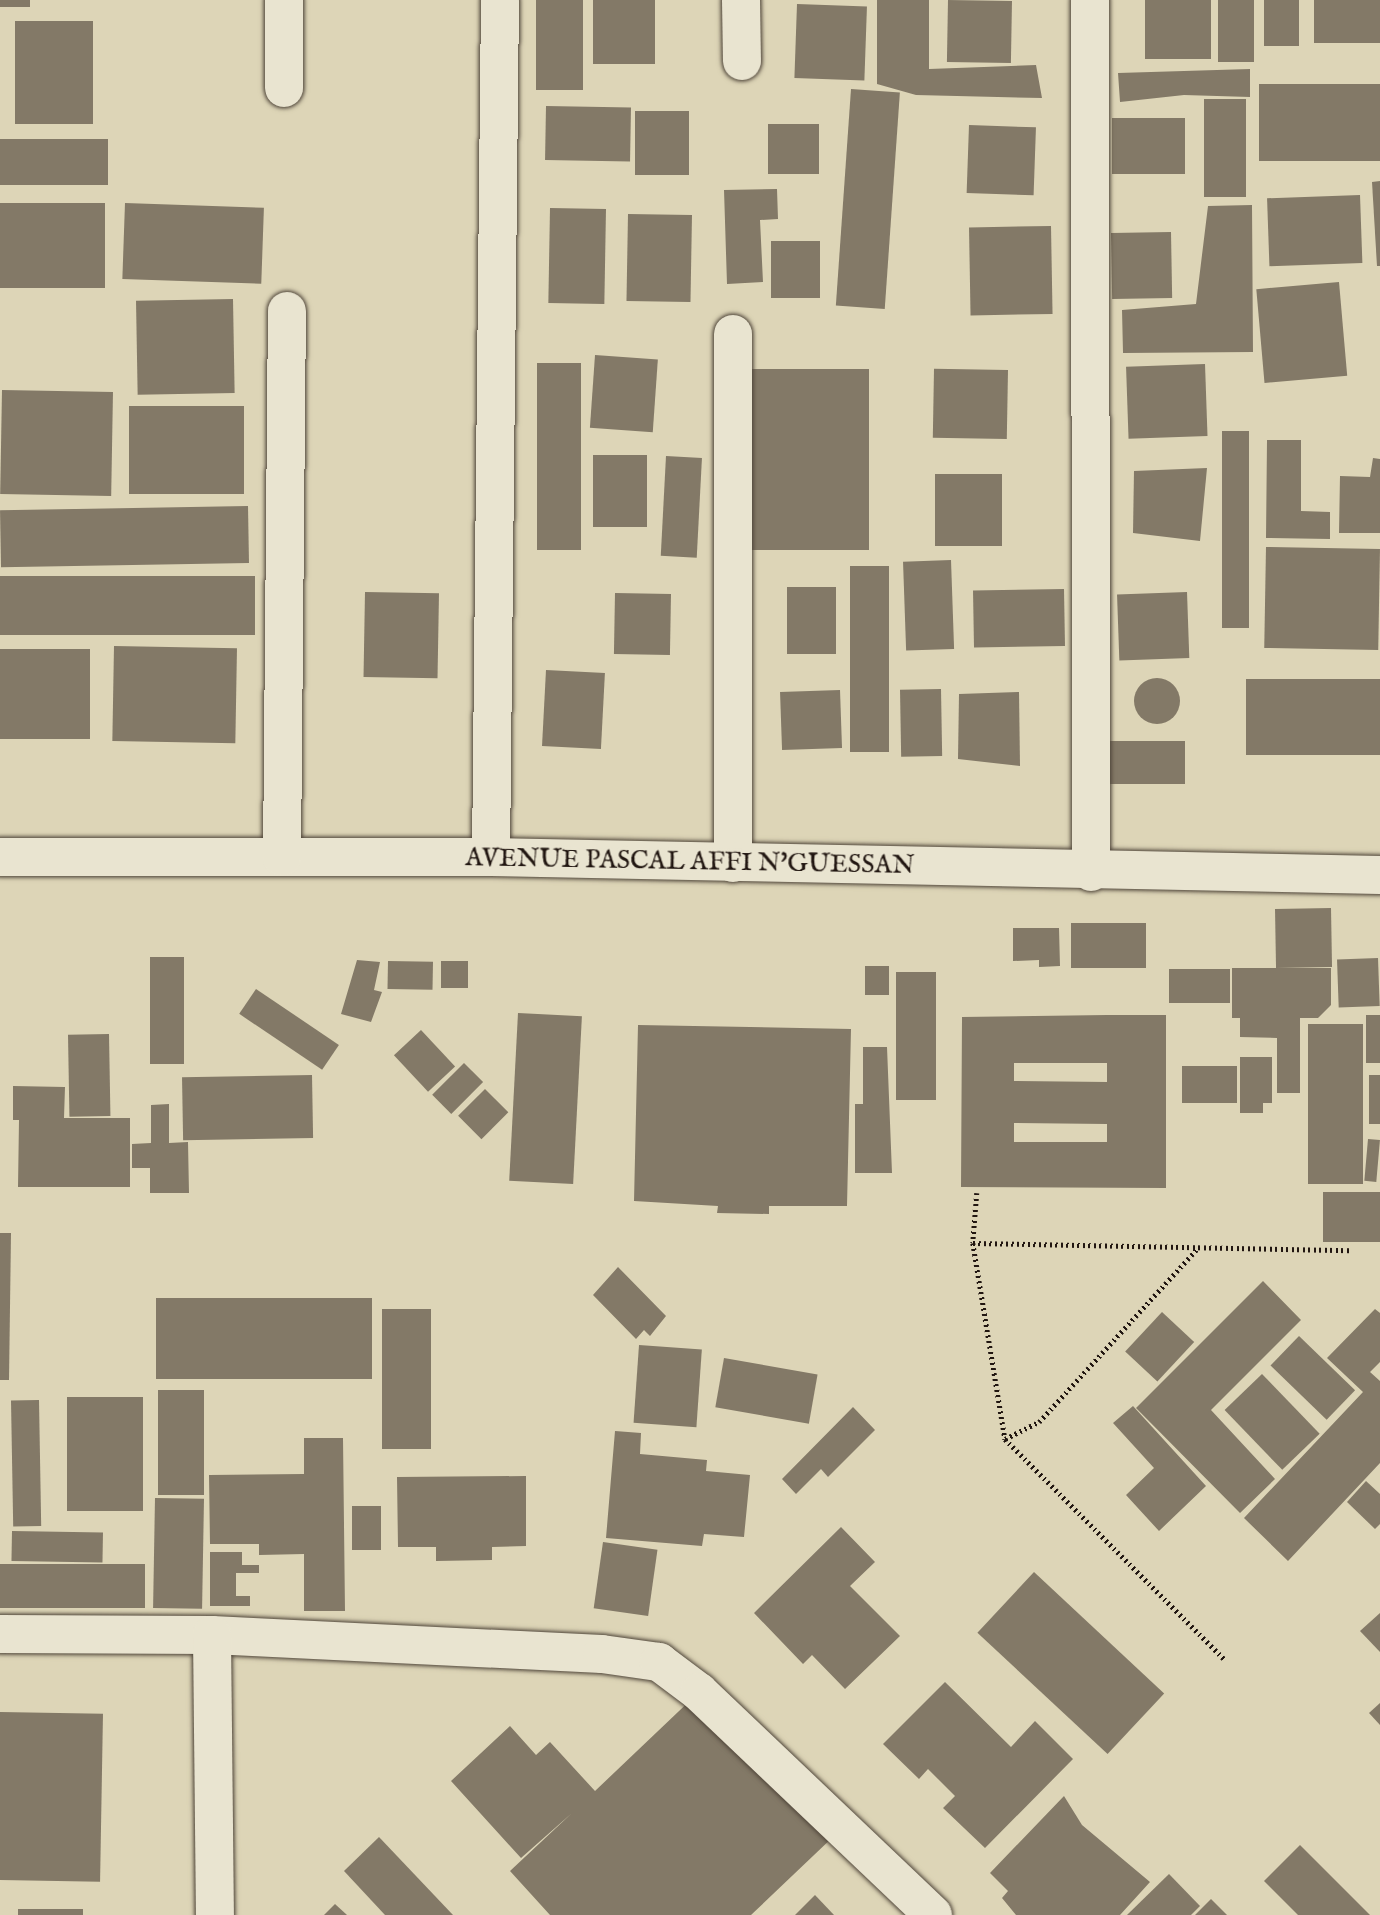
<!DOCTYPE html>
<style>
body{margin:0}
#map{position:relative;width:1380px;height:1915px;overflow:hidden;background:#ddd5b7;font-family:"IM FELL English",serif}
div>[style]{position:absolute}
[style*='--x']{left:calc(var(--x)*1px);top:calc(var(--y)*1px);width:calc(var(--w)*1px);rotate:calc(var(--a)*1deg)}
.building>*{inset:0;background:#837967;transform-origin:0 0}
.round{border-radius:50%}
.path>*{height:4.5px;margin-top:-2.25px;transform-origin:0;background:repeating-linear-gradient(90deg,#211611 0 2px,transparent 0 5.5px)}
.roads{filter:drop-shadow(0 0 2px #50463a) drop-shadow(0 0 2px #50463a)}
.minor>*{height:38px;margin:-19px;padding:0 19px;transform-origin:19px;border-radius:19px;background:#e9e4d0}
span{translate:-50% -50%;white-space:nowrap;text-align:center;line-height:1.15;-webkit-text-stroke:5px #e9e4d0;paint-order:stroke}
.street-label{font-size:26px;color:#211611}
</style>
<div id="map">
<div class="building">
<i style="left:0;top:0;width:30px;height:7px"></i>
<i style="left:536px;top:0;width:47px;height:90px"></i>
<i style="left:593px;top:0;width:62px;height:64px"></i>
<i style="clip-path:polygon(877px 0,929px 0,929px 69px,1036px 65px,1042px 98px,916px 95px,877px 84px)"></i>
<i style="left:948px;top:0;width:64px;height:62px;rotate:1deg"></i>
<i style="left:1145px;top:0;width:66px;height:59px"></i>
<i style="left:1218px;top:0;width:36px;height:62px"></i>
<i style="left:1264px;top:0;width:35px;height:46px"></i>
<i style="left:1314px;top:0;width:66px;height:43px"></i>
<i style="left:797px;top:4px;width:70px;height:74px;rotate:2deg"></i>
<i style="left:15px;top:21px;width:78px;height:103px"></i>
<i style="clip-path:polygon(1250px 69px,1250px 97px,1184px 95px,1120px 102px,1118px 73px)"></i>
<i style="left:1259px;top:84px;width:121px;height:77px"></i>
<i style="left:851px;top:89px;width:49px;height:217px;rotate:4deg"></i>
<i style="left:1204px;top:99px;width:42px;height:98px"></i>
<i style="left:546px;top:106px;width:85px;height:54px;rotate:1deg"></i>
<i style="left:635px;top:111px;width:54px;height:64px"></i>
<i style="left:1112px;top:118px;width:73px;height:56px"></i>
<i style="left:768px;top:124px;width:51px;height:50px"></i>
<i style="left:969px;top:125px;width:67px;height:68px;rotate:2deg"></i>
<i style="left:108px;top:139px;width:46px;height:108px;rotate:90deg"></i>
<i style="clip-path:polygon(1380px 181px,1380px 266px,1377px 266px,1372px 182px)"></i>
<i style="clip-path:polygon(777px 189px,778px 219px,760px 220px,763px 282px,727px 284px,724px 190px)"></i>
<i style="left:1360px;top:195px;width:68px;height:93px;rotate:88deg"></i>
<i style="left:0;top:203px;width:105px;height:85px"></i>
<i style="left:125px;top:203px;width:139px;height:76px;rotate:2deg"></i>
<i style="clip-path:polygon(1252px 205px,1253px 352px,1123px 353px,1122px 310px,1196px 304px,1208px 206px)"></i>
<i style="left:550px;top:208px;width:56px;height:95px;rotate:1deg"></i>
<i style="left:628px;top:214px;width:64px;height:87px;rotate:1deg"></i>
<i style="left:1051px;top:226px;width:88px;height:82px;rotate:89deg"></i>
<i style="left:1171px;top:232px;width:66px;height:60px;rotate:89deg"></i>
<i style="left:771px;top:241px;width:49px;height:57px"></i>
<i style="left:1339px;top:282px;width:94px;height:83px;rotate:85deg"></i>
<i style="left:233px;top:299px;width:94px;height:97px;rotate:89deg"></i>
<i style="left:595px;top:355px;width:63px;height:73px;rotate:4deg"></i>
<i style="left:537px;top:363px;width:44px;height:187px"></i>
<i style="left:1205px;top:364px;width:72px;height:79px;rotate:88deg"></i>
<i style="left:869px;top:369px;width:181px;height:126px;rotate:90deg"></i>
<i style="left:1008px;top:370px;width:69px;height:74px;rotate:91deg"></i>
<i style="left:2px;top:390px;width:111px;height:104px;rotate:1deg"></i>
<i style="left:129px;top:406px;width:115px;height:88px"></i>
<i style="left:1222px;top:431px;width:27px;height:197px"></i>
<i style="clip-path:polygon(1267px 440px,1301px 440px,1301px 511px,1330px 512px,1330px 539px,1266px 538px)"></i>
<i style="left:593px;top:455px;width:54px;height:72px"></i>
<i style="left:666px;top:456px;width:36px;height:100px;rotate:3deg"></i>
<i style="clip-path:polygon(1373px 458px,1380px 459px,1380px 533px,1339px 533px,1340px 476px,1370px 477px)"></i>
<i style="clip-path:polygon(1207px 468px,1200px 541px,1133px 533px,1134px 471px)"></i>
<i style="left:935px;top:474px;width:67px;height:72px"></i>
<i style="left:248px;top:506px;width:57px;height:248px;rotate:89deg"></i>
<i style="left:1266px;top:547px;width:114px;height:101px;rotate:1deg"></i>
<i style="left:951px;top:560px;width:89px;height:48px;rotate:88deg"></i>
<i style="left:850px;top:566px;width:39px;height:186px"></i>
<i style="left:0;top:576px;width:255px;height:59px"></i>
<i style="left:787px;top:587px;width:49px;height:67px"></i>
<i style="left:1064px;top:589px;width:57px;height:91px;rotate:89deg"></i>
<i style="left:365px;top:592px;width:74px;height:85px;rotate:1deg"></i>
<i style="left:1187px;top:592px;width:66px;height:70px;rotate:88deg"></i>
<i style="left:615px;top:593px;width:56px;height:61px;rotate:1deg"></i>
<i style="left:114px;top:646px;width:123px;height:95px;rotate:1deg"></i>
<i style="left:0;top:649px;width:90px;height:90px"></i>
<i style="left:546px;top:670px;width:59px;height:76px;rotate:3deg"></i>
<i class="round" style="left:1134px;top:678px;width:46px;height:46px"></i>
<i style="left:1380px;top:679px;width:76px;height:134px;rotate:90deg"></i>
<i style="left:941px;top:689px;width:67px;height:41px;rotate:89deg"></i>
<i style="left:840px;top:690px;width:58px;height:60px;rotate:88deg"></i>
<i style="clip-path:polygon(1019px 692px,1020px 766px,958px 759px,959px 694px)"></i>
<i style="left:1110px;top:741px;width:75px;height:43px"></i>
<i style="left:1331px;top:908px;width:59px;height:56px;rotate:89deg"></i>
<i style="left:1071px;top:923px;width:75px;height:45px"></i>
<i style="clip-path:polygon(1013px 928px,1059px 928px,1060px 966px,1039px 967px,1039px 960px,1013px 961px)"></i>
<i style="left:150px;top:957px;width:34px;height:107px"></i>
<i style="left:1378px;top:958px;width:48px;height:41px;rotate:88deg"></i>
<i style="clip-path:polygon(357px 960px,380px 962px,374px 990px,382px 992px,371px 1022px,341px 1014px)"></i>
<i style="left:388px;top:961px;width:45px;height:28px;rotate:1deg"></i>
<i style="left:441px;top:961px;width:27px;height:27px"></i>
<i style="left:865px;top:966px;width:24px;height:29px"></i>
<i style="clip-path:polygon(1232px 968px,1331px 968px,1331px 1005px,1318px 1018px,1300px 1018px,1300px 1093px,1277px 1093px,1277px 1038px,1240px 1037px,1240px 1018px,1232px 1018px)"></i>
<i style="left:1230px;top:969px;width:34px;height:61px;rotate:90deg"></i>
<i style="left:896px;top:972px;width:40px;height:128px"></i>
<i style="left:256px;top:989px;width:100px;height:30px;rotate:34deg"></i>
<i style="left:518px;top:1013px;width:64px;height:168px;rotate:3deg"></i>
<i style="clip-path:polygon(evenodd,1107px 1015px,1166px 1015px,1166px 1188px,961px 1187px,962px 1017px,1107px 1015px,1014px 1063px,1107px 1063px,1107px 1082px,1014px 1081px,1014px 1063px,1107px 1015px,1014px 1123px,1107px 1124px,1107px 1142px,1014px 1142px,1014px 1123px)"></i>
<i style="left:1366px;top:1015px;width:14px;height:48px"></i>
<i style="left:1308px;top:1024px;width:55px;height:160px"></i>
<i style="clip-path:polygon(638px 1025px,851px 1029px,847px 1206px,769px 1206px,769px 1214px,717px 1213px,718px 1206px,634px 1201px)"></i>
<i style="left:421px;top:1030px;width:50px;height:37px;rotate:47deg"></i>
<i style="left:109px;top:1034px;width:82px;height:41px;rotate:89deg"></i>
<i style="clip-path:polygon(863px 1047px,887px 1047px,892px 1173px,855px 1173px,855px 1104px,863px 1104px)"></i>
<i style="clip-path:polygon(1240px 1057px,1272px 1057px,1272px 1103px,1263px 1103px,1263px 1113px,1240px 1113px)"></i>
<i style="left:464px;top:1063px;width:27px;height:45px;rotate:45deg"></i>
<i style="left:1182px;top:1066px;width:55px;height:37px"></i>
<i style="left:312px;top:1075px;width:63px;height:130px;rotate:89deg"></i>
<i style="left:1369px;top:1075px;width:11px;height:49px"></i>
<i style="clip-path:polygon(13px 1086px,65px 1087px,64px 1118px,130px 1118px,130px 1187px,18px 1187px,19px 1120px,13px 1120px)"></i>
<i style="left:485px;top:1089px;width:33px;height:38px;rotate:45deg"></i>
<i style="clip-path:polygon(169px 1104px,169px 1143px,188px 1142px,189px 1193px,150px 1193px,150px 1168px,132px 1168px,132px 1144px,151px 1143px,151px 1105px)"></i>
<i style="left:1368px;top:1139px;width:12px;height:42px;rotate:5deg"></i>
<i style="left:1380px;top:1192px;width:50px;height:57px;rotate:90deg"></i>
<i style="clip-path:polygon(0 1233px,11px 1233px,9px 1380px,0 1380px)"></i>
<i style="clip-path:polygon(618px 1267px,666px 1316px,650px 1336px,644px 1330px,636px 1339px,593px 1295px)"></i>
<i style="clip-path:polygon(1263px 1281px,1301px 1320px,1211px 1410px,1275px 1479px,1240px 1513px,1136px 1408px)"></i>
<i style="left:156px;top:1298px;width:216px;height:81px"></i>
<i style="left:382px;top:1309px;width:49px;height:140px"></i>
<i style="clip-path:polygon(1375px 1309px,1380px 1313px,1380px 1362px,1370px 1372px,1380px 1381px,1380px 1463px,1288px 1561px,1244px 1518px,1363px 1392px,1327px 1358px)"></i>
<i style="left:1162px;top:1312px;width:44px;height:54px;rotate:43deg"></i>
<i style="left:1299px;top:1336px;width:78px;height:41px;rotate:44deg"></i>
<i style="left:639px;top:1345px;width:63px;height:78px;rotate:4deg"></i>
<i style="left:724px;top:1358px;width:95px;height:50px;rotate:10deg"></i>
<i style="left:1262px;top:1374px;width:83px;height:52px;rotate:46deg"></i>
<i style="left:158px;top:1390px;width:46px;height:105px"></i>
<i style="left:67px;top:1397px;width:76px;height:114px"></i>
<i style="left:39px;top:1400px;width:126px;height:28px;rotate:89deg"></i>
<i style="clip-path:polygon(1133px 1406px,1206px 1486px,1159px 1531px,1126px 1495px,1154px 1468px,1113px 1423px)"></i>
<i style="clip-path:polygon(853px 1407px,875px 1430px,828px 1477px,821px 1469px,796px 1494px,782px 1479px)"></i>
<i style="clip-path:polygon(615px 1431px,641px 1433px,640px 1454px,707px 1460px,706px 1471px,750px 1475px,744px 1537px,704px 1534px,702px 1546px,606px 1538px)"></i>
<i style="clip-path:polygon(304px 1438px,343px 1438px,345px 1611px,304px 1611px,304px 1554px,259px 1555px,259px 1544px,210px 1544px,209px 1475px,304px 1474px)"></i>
<i style="clip-path:polygon(526px 1476px,526px 1546px,492px 1547px,492px 1560px,436px 1561px,436px 1547px,398px 1547px,397px 1477px)"></i>
<i style="clip-path:polygon(1366px 1481px,1380px 1494px,1380px 1524px,1375px 1529px,1347px 1502px)"></i>
<i style="left:155px;top:1498px;width:49px;height:110px;rotate:1deg"></i>
<i style="left:352px;top:1506px;width:29px;height:44px"></i>
<i style="clip-path:polygon(841px 1527px,875px 1562px,850px 1586px,900px 1636px,845px 1689px,812px 1655px,803px 1664px,754px 1613px)"></i>
<i style="left:12px;top:1531px;width:91px;height:30px;rotate:1deg"></i>
<i style="left:603px;top:1542px;width:55px;height:67px;rotate:8deg"></i>
<i style="clip-path:polygon(210px 1552px,242px 1552px,242px 1565px,259px 1565px,259px 1573px,236px 1573px,236px 1596px,250px 1596px,250px 1606px,210px 1606px)"></i>
<i style="left:0;top:1564px;width:145px;height:44px"></i>
<i style="left:1034px;top:1572px;width:178px;height:83px;rotate:43deg"></i>
<i style="clip-path:polygon(1380px 1613px,1380px 1652px,1360px 1631px)"></i>
<i style="clip-path:polygon(945px 1682px,1011px 1747px,1035px 1721px,1073px 1759px,985px 1848px,943px 1808px,955px 1796px,928px 1769px,919px 1779px,883px 1744px)"></i>
<i style="clip-path:polygon(699px 1692px,834px 1836px,751px 1915px,550px 1915px,510px 1871px,572px 1813px,521px 1858px,451px 1781px,510px 1726px,536px 1755px,550px 1742px,595px 1791px)"></i>
<i style="clip-path:polygon(1380px 1703px,1380px 1725px,1369px 1713px)"></i>
<i style="left:0;top:1712px;width:103px;height:168px;rotate:1deg"></i>
<i style="clip-path:polygon(1064px 1796px,1082px 1825px,1150px 1882px,1120px 1915px,1016px 1915px,1002px 1898px,1008px 1891px,990px 1873px)"></i>
<i style="clip-path:polygon(379px 1837px,453px 1915px,385px 1915px,344px 1871px)"></i>
<i style="clip-path:polygon(1300px 1845px,1370px 1915px,1298px 1915px,1264px 1881px)"></i>
<i style="clip-path:polygon(1169px 1874px,1200px 1906px,1191px 1915px,1127px 1915px)"></i>
<i style="clip-path:polygon(815px 1895px,834px 1915px,795px 1915px)"></i>
<i style="clip-path:polygon(1211px 1899px,1227px 1915px,1195px 1915px)"></i>
<i style="clip-path:polygon(335px 1904px,347px 1915px,324px 1915px)"></i>
<i style="left:18px;top:1909px;width:65px;height:6px"></i>
</div>
<div class="path">
<i style="--x:977;--y:1193;--w:50;--a:94.6"></i>
<i style="--x:973;--y:1243;--w:199;--a:80.7"></i>
<i style="--x:1005;--y:1439;--w:313;--a:45.1"></i>
<i style="--x:973;--y:1243;--w:377;--a:1.1"></i>
<i style="--x:1005;--y:1439;--w:38;--a:-27"></i>
<i style="--x:1039;--y:1422;--w:236;--a:-47.6"></i>
</div>
<div class="roads">
<div class="minor">
<i style="--x:284;--y:0;--w:88;--a:90"></i>
<i style="--x:741;--y:0;--w:61;--a:89.1"></i>
<i style="--x:1090;--y:0;--w:872;--a:89.93"></i>
<i style="--x:733;--y:334;--w:529;--a:90"></i>
<i style="--x:0;--y:857;--w:491;--a:0"></i>
<i style="--x:491;--y:857;--w:889;--a:1.16"></i>
<i style="--x:282;--y:857;--w:546;--a:-89.48"></i>
<i style="--x:491;--y:857;--w:857;--a:-89.4"></i>
<i style="--x:0;--y:1634;--w:212;--a:0.3"></i>
<i style="--x:212;--y:1635;--w:390;--a:2.8"></i>
<i style="--x:602;--y:1654;--w:58;--a:8"></i>
<i style="--x:659;--y:1662;--w:50;--a:36.9"></i>
<i style="--x:699;--y:1692;--w:323;--a:43.6"></i>
<i style="--x:212;--y:1635;--w:280;--a:89.4"></i>
</div>
</div>
<div class="street-label">
<span style="left:690px;top:862px;rotate:1deg">AVENUE PASCAL AFFI N'GUESSAN</span>
</div>
</div>
